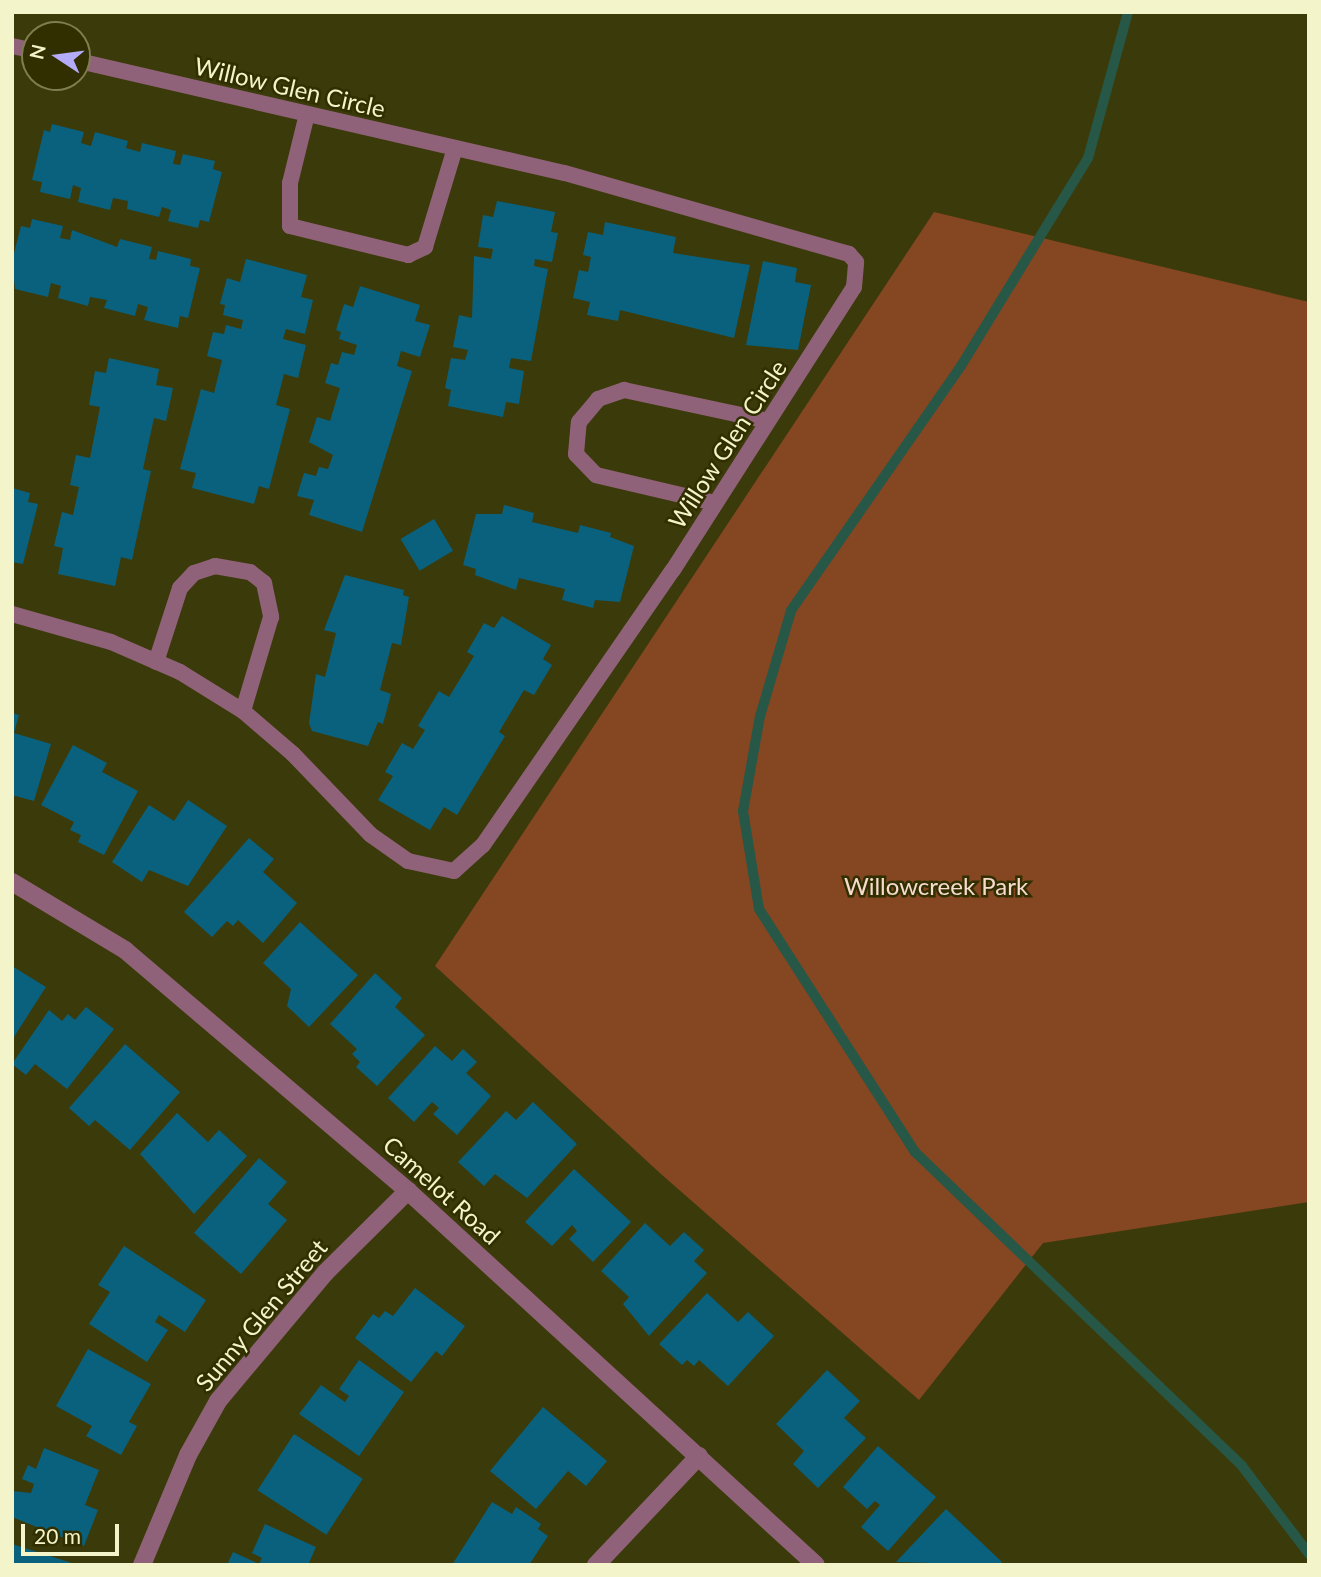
<!DOCTYPE html>
<style>
body{margin:0}
#map{position:relative;width:1321px;height:1577px;overflow:hidden;background:#3b3a0a;font-family:Lato,sans-serif}
div>[style]{position:absolute}
[style*='--x']{left:calc(var(--x)*1px);top:calc(var(--y)*1px);width:calc(var(--w)*1px);rotate:calc(var(--a)*1deg)}
.green>*{inset:0;background:#854622}
.stream>*{height:10px;margin:-5px;padding:0 5px;transform-origin:5px;border-radius:5px;background:#275746}
.building>*{inset:0;background:#09617e;transform-origin:0 0}
.service>*{height:16px;margin:-8px;padding:0 8px;transform-origin:8px;border-radius:8px;background:#906279}
.minor>*{height:18px;margin:-9px;padding:0 9px;transform-origin:9px;border-radius:9px;background:#906279}
span{translate:-50% -50%;white-space:nowrap;text-align:center;line-height:1.15;-webkit-text-stroke:5px #312f00;paint-order:stroke}
.street-label{font-size:24px;color:#f3f4ca}
.park-label{font-size:24px;color:#f7dbce}
.frame{position:absolute;inset:0;border:14px solid #f3f4ca;pointer-events:none}
.north{position:absolute;left:21px;top:21px;width:70px;height:70px;box-sizing:border-box;background:#312f00;border:2px solid #7f7e51;border-radius:50%;rotate:283deg;font-size:19px;font-weight:700;line-height:28px;text-align:center;color:#f3f4ca}
.north::after{content:'';display:block;margin:auto;width:24px;height:32px;background:#b4acf9;clip-path:polygon(50% 0,100% 100%,50% 72%,0 100%)}
.scale{position:absolute;left:21px;top:1524px;width:98px;height:32px;box-sizing:border-box;border:4px solid #f3f4ca;border-top:0;padding-left:9px;font-size:21px;line-height:24px;white-space:nowrap;color:#f3f4ca;-webkit-text-stroke:5px #312f00;paint-order:stroke}
</style>
<div id="map">
<div class="green">
<i style="clip-path:polygon(934px 212px,1309px 302px,1309px 1202px,1043px 1243px,919px 1400px,661px 1174px,435px 966px)"></i>
</div>
<div class="stream">
<i style="--x:1128;--y:12;--w:151;--a:105.3"></i>
<i style="--x:1088;--y:158;--w:244;--a:121.4"></i>
<i style="--x:961;--y:366;--w:298;--a:124.8"></i>
<i style="--x:791;--y:611;--w:109;--a:106.4"></i>
<i style="--x:760;--y:716;--w:97;--a:100.1"></i>
<i style="--x:743;--y:811;--w:99;--a:80.7"></i>
<i style="--x:759;--y:909;--w:289;--a:57.3"></i>
<i style="--x:915;--y:1152;--w:453;--a:43.8"></i>
<i style="--x:1242;--y:1466;--w:111;--a:52.7"></i>
</div>
<div class="building">
<i style="clip-path:polygon(52px 124px,84px 132px,81px 143px,91px 146px,95px 132px,128px 141px,126px 148px,140px 152px,142px 143px,176px 151px,173px 164px,180px 165px,183px 154px,215px 161px,213px 169px,222px 172px,209px 222px,200px 220px,198px 228px,168px 221px,171px 210px,162px 207px,159px 217px,127px 209px,128px 201px,113px 198px,110px 210px,78px 202px,81px 188px,73px 185px,70px 199px,40px 192px,42px 182px,32px 180px,44px 130px,50px 132px)"></i>
<i style="clip-path:polygon(497px 201px,555px 212px,551px 232px,558px 233px,552px 262px,535px 259px,534px 266px,548px 269px,531px 361px,511px 358px,509px 368px,524px 371px,519px 404px,506px 402px,503px 417px,448px 406px,451px 390px,445px 388px,451px 358px,465px 360px,468px 350px,453px 347px,459px 315px,472px 318px,474px 256px,491px 259px,493px 249px,478px 247px,483px 215px,493px 217px)"></i>
<i style="clip-path:polygon(32px 219px,63px 226px,60px 238px,70px 240px,72px 230px,117px 247px,120px 239px,152px 247px,149px 259px,156px 260px,158px 251px,191px 259px,190px 266px,200px 268px,188px 318px,180px 316px,178px 328px,144px 320px,148px 307px,138px 304px,135px 316px,104px 308px,107px 300px,90px 297px,88px 306px,58px 298px,61px 286px,51px 283px,48px 297px,15px 289px,12px 261px,21px 226px,30px 228px)"></i>
<i style="clip-path:polygon(605px 222px,676px 237px,673px 253px,750px 265px,734px 338px,620px 310px,618px 321px,587px 315px,590px 302px,573px 298px,579px 270px,588px 272px,591px 257px,583px 255px,588px 232px,603px 235px)"></i>
<i style="clip-path:polygon(246px 259px,307px 275px,301px 297px,313px 300px,305px 334px,286px 329px,283px 339px,306px 345px,298px 378px,284px 374px,276px 405px,290px 409px,269px 489px,259px 486px,254px 504px,192px 488px,196px 473px,180px 469px,201px 389px,214px 393px,222px 360px,207px 356px,213px 332px,224px 334px,226px 325px,241px 329px,243px 320px,223px 315px,225px 305px,220px 304px,227px 278px,240px 282px)"></i>
<i style="clip-path:polygon(763px 261px,797px 268px,795px 282px,811px 285px,798px 350px,746px 345px)"></i>
<i style="clip-path:polygon(360px 286px,420px 305px,415px 321px,430px 325px,420px 357px,401px 351px,397px 366px,412px 371px,362px 532px,309px 515px,314px 500px,297px 496px,304px 473px,316px 476px,319px 467px,328px 469px,333px 455px,309px 442px,317px 417px,330px 421px,340px 388px,325px 383px,331px 363px,338px 365px,342px 352px,354px 355px,357px 345px,339px 339px,341px 332px,336px 330px,344px 304px,353px 307px)"></i>
<i style="clip-path:polygon(109px 358px,159px 369px,156px 385px,173px 388px,166px 421px,154px 418px,143px 469px,151px 471px,132px 560px,121px 557px,115px 586px,58px 574px,63px 548px,54px 546px,62px 512px,73px 515px,79px 487px,70px 485px,76px 455px,90px 458px,100px 407px,89px 405px,95px 371px,106px 373px)"></i>
<i style="clip-path:polygon(12px 488px,30px 493px,28px 502px,38px 504px,23px 564px,12px 562px)"></i>
<i style="clip-path:polygon(504px 505px,534px 513px,532px 522px,578px 533px,580px 525px,611px 533px,610px 537px,634px 546px,620px 602px,595px 600px,593px 608px,562px 600px,565px 589px,519px 578px,516px 590px,475px 575px,476px 569px,463px 565px,476px 514px,502px 514px)"></i>
<i style="left:434px;top:519px;width:37px;height:39px;rotate:59deg"></i>
<i style="clip-path:polygon(345px 575px,404px 590px,403px 595px,409px 597px,401px 645px,392px 643px,380px 690px,391px 694px,383px 724px,378px 722px,368px 746px,312px 731px,309px 723px,316px 674px,325px 677px,336px 633px,324px 630px)"></i>
<i style="clip-path:polygon(502px 616px,551px 645px,543px 659px,552px 665px,534px 695px,524px 690px,499px 732px,505px 736px,457px 815px,444px 807px,430px 830px,378px 800px,393px 776px,385px 772px,402px 743px,413px 749px,425px 730px,418px 726px,439px 691px,449px 697px,474px 656px,467px 652px,484px 623px,494px 628px)"></i>
<i style="clip-path:polygon(12px 713px,19px 715px,14px 733px,51px 744px,34px 801px,12px 795px)"></i>
<i style="clip-path:polygon(73px 745px,107px 763px,102px 772px,138px 791px,104px 855px,78px 842px,81px 835px,70px 830px,74px 822px,41px 805px)"></i>
<i style="clip-path:polygon(188px 800px,227px 826px,188px 886px,149px 870px,142px 882px,112px 862px,149px 805px,174px 821px)"></i>
<i style="clip-path:polygon(249px 838px,274px 859px,263px 872px,297px 903px,263px 943px,238px 920px,233px 926px,227px 921px,212px 937px,184px 912px)"></i>
<i style="clip-path:polygon(300px 922px,358px 975px,309px 1027px,287px 1006px,291px 989px,263px 963px)"></i>
<i style="clip-path:polygon(12px 966px,46px 987px,12px 1040px)"></i>
<i style="clip-path:polygon(375px 973px,402px 998px,395px 1007px,425px 1035px,377px 1086px,356px 1067px,360px 1062px,352px 1054px,357px 1049px,330px 1024px)"></i>
<i style="clip-path:polygon(86px 1007px,114px 1029px,67px 1089px,35px 1064px,26px 1075px,12px 1064px,49px 1010px,62px 1021px,68px 1014px,75px 1020px)"></i>
<i style="clip-path:polygon(125px 1044px,180px 1092px,130px 1150px,95px 1120px,89px 1126px,69px 1108px)"></i>
<i style="clip-path:polygon(435px 1046px,452px 1061px,463px 1049px,477px 1062px,466px 1073px,491px 1096px,457px 1135px,433px 1114px,439px 1108px,432px 1102px,414px 1122px,388px 1098px)"></i>
<i style="clip-path:polygon(533px 1102px,577px 1144px,527px 1198px,495px 1174px,484px 1186px,458px 1162px,506px 1111px,516px 1120px)"></i>
<i style="clip-path:polygon(177px 1113px,208px 1142px,219px 1130px,247px 1156px,194px 1214px,140px 1154px)"></i>
<i style="clip-path:polygon(259px 1158px,287px 1182px,268px 1204px,287px 1220px,241px 1274px,194px 1233px)"></i>
<i style="clip-path:polygon(574px 1169px,631px 1222px,593px 1262px,569px 1239px,577px 1231px,572px 1225px,552px 1246px,525px 1222px)"></i>
<i style="clip-path:polygon(645px 1223px,670px 1246px,684px 1232px,704px 1250px,694px 1261px,707px 1273px,649px 1336px,623px 1304px,629px 1297px,601px 1271px)"></i>
<i style="clip-path:polygon(124px 1246px,206px 1300px,185px 1332px,159px 1315px,155px 1322px,168px 1330px,147px 1362px,89px 1324px,110px 1292px,98px 1285px)"></i>
<i style="clip-path:polygon(415px 1288px,465px 1326px,442px 1356px,436px 1351px,411px 1382px,355px 1338px,373px 1314px,379px 1318px,385px 1311px,393px 1316px)"></i>
<i style="clip-path:polygon(707px 1293px,738px 1322px,748px 1312px,774px 1336px,728px 1386px,699px 1360px,694px 1366px,687px 1360px,682px 1365px,659px 1344px)"></i>
<i style="clip-path:polygon(88px 1349px,151px 1384px,129px 1422px,137px 1426px,121px 1455px,86px 1436px,92px 1426px,56px 1406px)"></i>
<i style="clip-path:polygon(359px 1360px,404px 1392px,359px 1456px,299px 1414px,321px 1385px,345px 1402px,349px 1396px,339px 1389px)"></i>
<i style="clip-path:polygon(827px 1370px,860px 1401px,844px 1418px,866px 1438px,818px 1488px,793px 1464px,804px 1451px,776px 1424px)"></i>
<i style="clip-path:polygon(543px 1407px,607px 1461px,586px 1486px,568px 1471px,536px 1509px,490px 1471px)"></i>
<i style="left:294px;top:1434px;width:82px;height:67px;rotate:33deg"></i>
<i style="clip-path:polygon(878px 1446px,936px 1497px,888px 1551px,861px 1527px,880px 1505px,875px 1501px,867px 1509px,843px 1487px)"></i>
<i style="clip-path:polygon(44px 1448px,99px 1470px,85px 1505px,98px 1510px,84px 1546px,12px 1517px,12px 1491px,31px 1493px,34px 1484px,22px 1479px,28px 1465px,36px 1469px)"></i>
<i style="clip-path:polygon(492px 1502px,512px 1514px,516px 1507px,541px 1524px,538px 1529px,548px 1536px,529px 1565px,452px 1565px)"></i>
<i style="clip-path:polygon(946px 1509px,1002px 1562px,999px 1565px,896px 1562px)"></i>
<i style="clip-path:polygon(265px 1524px,316px 1547px,308px 1565px,227px 1565px,233px 1552px,259px 1564px,262px 1558px,252px 1553px)"></i>
<i style="clip-path:polygon(12px 1544px,75px 1564px,75px 1565px,12px 1565px)"></i>
</div>
<div class="service">
<i style="--x:12;--y:46;--w:24;--a:12"></i>
<i style="--x:307;--y:114;--w:71;--a:103.8"></i>
<i style="--x:290;--y:183;--w:43;--a:90"></i>
<i style="--x:290;--y:226;--w:122;--a:13.8"></i>
<i style="--x:408;--y:255;--w:19;--a:-25"></i>
<i style="--x:425;--y:247;--w:103;--a:-73.1"></i>
<i style="--x:715;--y:503;--w:122;--a:-166.8"></i>
<i style="--x:596;--y:475;--w:29;--a:-134"></i>
<i style="--x:576;--y:454;--w:32;--a:-85"></i>
<i style="--x:579;--y:422;--w:30;--a:-50"></i>
<i style="--x:598;--y:399;--w:28;--a:-19"></i>
<i style="--x:624;--y:390;--w:147;--a:12.1"></i>
<i style="--x:12;--y:614;--w:103;--a:15.8"></i>
<i style="--x:111;--y:642;--w:75;--a:23.5"></i>
<i style="--x:180;--y:672;--w:74;--a:31.8"></i>
<i style="--x:243;--y:711;--w:66;--a:40.7"></i>
<i style="--x:293;--y:754;--w:112;--a:46.1"></i>
<i style="--x:371;--y:835;--w:45;--a:35.1"></i>
<i style="--x:408;--y:861;--w:47;--a:12.3"></i>
<i style="--x:454;--y:871;--w:39;--a:-42"></i>
<i style="--x:483;--y:845;--w:334;--a:-55.4"></i>
<i style="--x:673;--y:570;--w:336;--a:-57.4"></i>
<i style="--x:854;--y:287;--w:25;--a:-85"></i>
<i style="--x:856;--y:262;--w:11;--a:-131"></i>
<i style="--x:849;--y:254;--w:296;--a:-164.1"></i>
<i style="--x:564;--y:173;--w:500;--a:-167"></i>
<i style="--x:156;--y:662;--w:78;--a:-72"></i>
<i style="--x:180;--y:588;--w:21;--a:-47"></i>
<i style="--x:194;--y:573;--w:22;--a:-18"></i>
<i style="--x:215;--y:566;--w:36;--a:10"></i>
<i style="--x:250;--y:572;--w:18;--a:38"></i>
<i style="--x:264;--y:583;--w:35;--a:78"></i>
<i style="--x:271;--y:617;--w:98;--a:106.6"></i>
</div>
<div class="minor">
<i style="--x:12;--y:882;--w:132;--a:31"></i>
<i style="--x:125;--y:950;--w:372;--a:40.4"></i>
<i style="--x:408;--y:1191;--w:553;--a:42.51"></i>
<i style="--x:142;--y:1565;--w:119;--a:-67.3"></i>
<i style="--x:188;--y:1455;--w:62;--a:-60.9"></i>
<i style="--x:218;--y:1401;--w:167;--a:-50.1"></i>
<i style="--x:325;--y:1273;--w:117;--a:-44.7"></i>
<i style="--x:596;--y:1565;--w:150;--a:-46.6"></i>
</div>
<div class="street-label">
<span style="left:290px;top:87px;rotate:13deg">Willow Glen Circle</span>
<span style="left:727px;top:444px;rotate:-57deg">Willow Glen Circle</span>
<span style="left:442px;top:1190px;rotate:42deg">Camelot Road</span>
<span style="left:261px;top:1315px;rotate:-50deg">Sunny Glen Street</span>
</div>
<div class="park-label">
<span style="left:936px;top:886px">Willowcreek Park</span>
</div>
<div class="frame"></div>
<div class="north">N</div>
<div class="scale">20 m</div>
</div>
